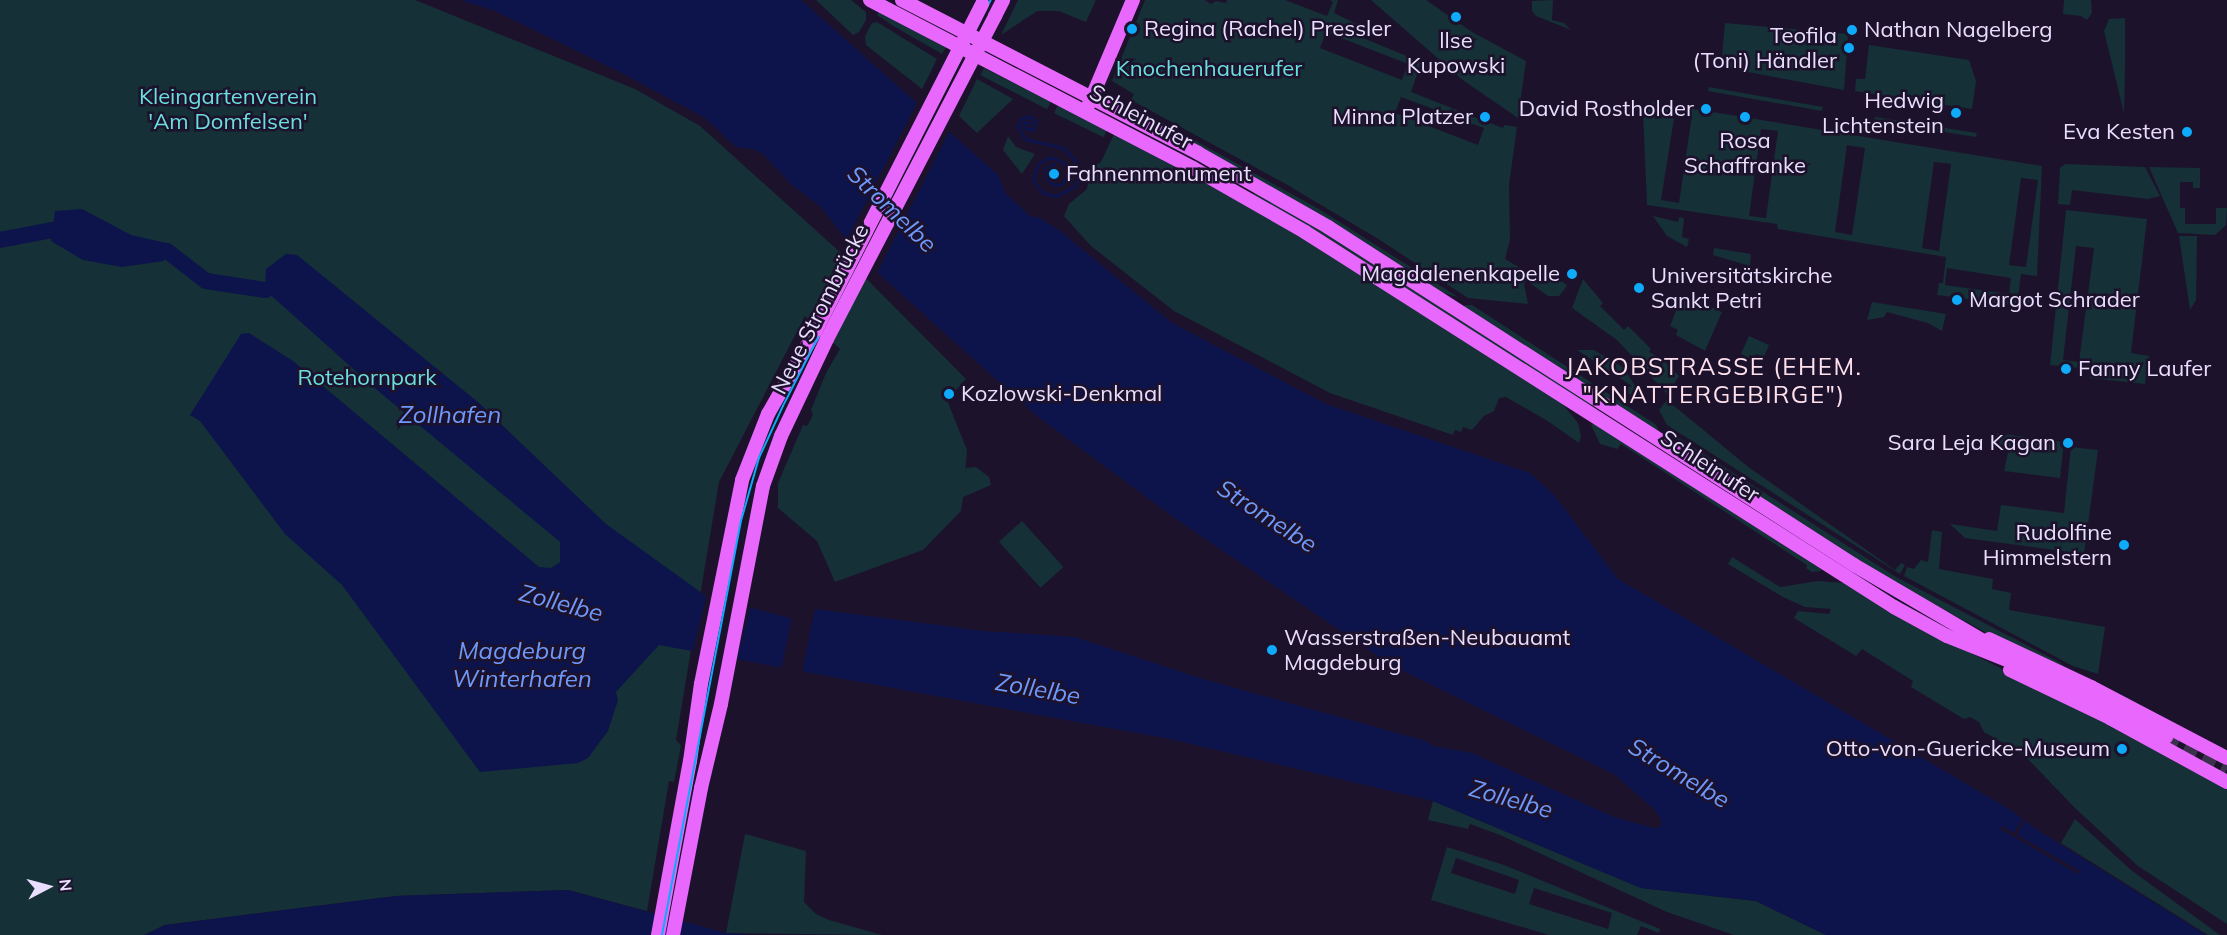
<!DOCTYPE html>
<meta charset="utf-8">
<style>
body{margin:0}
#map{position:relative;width:2227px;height:935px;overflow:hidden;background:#1d122c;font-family:Mulish,sans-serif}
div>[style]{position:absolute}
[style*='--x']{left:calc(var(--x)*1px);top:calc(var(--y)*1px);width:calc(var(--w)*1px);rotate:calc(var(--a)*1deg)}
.green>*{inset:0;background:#153036;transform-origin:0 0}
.water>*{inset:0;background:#0c144b}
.pier>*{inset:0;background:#1d122c;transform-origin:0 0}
.stream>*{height:3px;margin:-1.5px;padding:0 1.5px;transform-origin:1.5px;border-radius:1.5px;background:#0c144b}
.river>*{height:16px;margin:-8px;padding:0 8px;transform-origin:8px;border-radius:8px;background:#0c144b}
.major-tunnel>*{height:14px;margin-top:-7px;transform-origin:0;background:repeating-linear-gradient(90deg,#3c314c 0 14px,transparent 0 21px)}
.major>*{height:14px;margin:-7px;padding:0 7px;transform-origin:7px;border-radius:7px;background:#e867fc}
.tram>*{height:1.5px;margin:-0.75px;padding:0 0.75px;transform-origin:0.75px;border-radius:0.75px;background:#0eabfb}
.major-bridge>*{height:14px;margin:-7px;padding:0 7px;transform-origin:7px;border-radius:7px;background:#e867fc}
.dots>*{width:16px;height:16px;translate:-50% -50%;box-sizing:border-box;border:3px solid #1d122c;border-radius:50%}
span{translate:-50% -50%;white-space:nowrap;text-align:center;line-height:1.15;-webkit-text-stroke:5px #1d122c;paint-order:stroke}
.poi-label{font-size:22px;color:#e9defe}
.left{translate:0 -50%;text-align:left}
.right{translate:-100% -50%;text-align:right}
.park-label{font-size:22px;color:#69dfde}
.street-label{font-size:22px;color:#e9defe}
.water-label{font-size:24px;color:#6e99fc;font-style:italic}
.neighbourhood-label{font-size:24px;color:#fee0ec;letter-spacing:1.5px}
.north{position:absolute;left:18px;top:857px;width:60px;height:60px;-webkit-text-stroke:4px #1d122c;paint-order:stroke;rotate:84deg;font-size:16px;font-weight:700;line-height:24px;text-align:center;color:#e9defe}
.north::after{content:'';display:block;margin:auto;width:21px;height:27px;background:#e9defe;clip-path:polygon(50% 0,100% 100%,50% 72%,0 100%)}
</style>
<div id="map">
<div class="green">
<i style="clip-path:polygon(0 0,415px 0,635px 89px,700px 126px,841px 253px,966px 379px,947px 400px,967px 450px,965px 473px,966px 468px,976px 467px,989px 477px,991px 485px,963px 497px,961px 511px,923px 550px,835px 582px,817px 541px,778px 508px,778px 483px,803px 425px,807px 426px,813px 415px,811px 410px,826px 373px,840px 349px,805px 316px,719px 482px,676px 740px,681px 745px,679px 756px,674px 782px,669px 781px,647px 911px,568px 890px,396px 896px,165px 925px,144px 935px,0 935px)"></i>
<i style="clip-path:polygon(816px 0,851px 0,866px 12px,866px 20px,859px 32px,853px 35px)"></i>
<i style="clip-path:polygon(1018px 0,1096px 0,1086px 22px,1059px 11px,1037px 11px,1001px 35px)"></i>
<i style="clip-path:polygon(evenodd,1145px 0,1205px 0,1211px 4px,1216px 1px,1226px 3px,1227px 0,1285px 0,1327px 16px,1333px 2px,1330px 0,1338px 0,1334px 13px,1359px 25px,1356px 35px,1421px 62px,1411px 92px,1503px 128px,1504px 125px,1517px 127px,1509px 185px,1510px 239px,1505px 259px,1530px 274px,1524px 284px,1528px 304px,1468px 298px,1380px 240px,1284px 183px,1131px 100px,1134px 94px,1112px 81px,1145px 0,1326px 32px,1408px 64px,1402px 80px,1320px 48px,1326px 32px,1145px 0,1401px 97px,1484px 128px,1478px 145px,1395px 113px,1401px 97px)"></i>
<i style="clip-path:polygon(1371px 0,1426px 0,1472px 32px,1526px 61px,1518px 118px,1464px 81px)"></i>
<i style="clip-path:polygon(1553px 0,1552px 20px,1564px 23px,1571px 30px,1536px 16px,1532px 11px,1532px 1px)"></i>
<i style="clip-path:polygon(2064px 0,2091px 0,2092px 13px,2087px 20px,2081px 16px,2063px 14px)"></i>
<i style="clip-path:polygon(879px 12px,946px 47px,942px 54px,895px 27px,877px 15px)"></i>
<i style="clip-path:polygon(2125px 18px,2125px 70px,2124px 113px,2104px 31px,2109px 19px)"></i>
<i style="clip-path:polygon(877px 22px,937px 59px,922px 89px,866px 45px,865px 36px,872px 23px)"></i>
<i style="clip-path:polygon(1725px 23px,1848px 34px,1844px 90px,1721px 67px)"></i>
<i style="clip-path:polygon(1869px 45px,1969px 60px,1976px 81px,1972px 109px,1855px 91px,1856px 79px,1865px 79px)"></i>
<i style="left:984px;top:68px;width:75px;height:8px;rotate:27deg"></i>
<i style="clip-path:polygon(977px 79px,1013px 99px,977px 133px,959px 116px)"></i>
<i style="clip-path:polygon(1709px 87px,1754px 95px,1823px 107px,1822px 111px,1708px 91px)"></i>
<i style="clip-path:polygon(evenodd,1651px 102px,2042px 166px,2037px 276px,2021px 274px,2018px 298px,2035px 301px,2035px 308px,1937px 295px,1939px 283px,1943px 283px,1946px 257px,1778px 229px,1777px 224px,1647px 205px,1643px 111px,1651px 102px,1675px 112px,1692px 115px,1679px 203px,1661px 200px,1675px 112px,1651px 102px,1761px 129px,1778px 131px,1766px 218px,1749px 216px,1761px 129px,1651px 102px,1847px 145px,1865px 148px,1852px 235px,1835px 232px,1847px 145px,1651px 102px,1934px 162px,1951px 164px,1939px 251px,1922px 248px,1934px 162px,1651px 102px,2021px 178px,2038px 180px,2026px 267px,2009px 265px,2021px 178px,1651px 102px,1947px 268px,2011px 278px,2009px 294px,1945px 285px,1947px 268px)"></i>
<i style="clip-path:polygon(1129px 104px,1319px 209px,1458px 297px,1440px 292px,1126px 109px)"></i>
<i style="left:1058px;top:105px;width:55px;height:9px;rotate:26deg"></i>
<i style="left:1875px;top:117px;width:103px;height:4px;rotate:9deg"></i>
<i style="clip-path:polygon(1114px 134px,1288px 228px,1561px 402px,1578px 423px,1581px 436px,1579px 443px,1546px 420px,1506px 397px,1499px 398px,1494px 411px,1484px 416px,1472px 430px,1463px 427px,1461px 432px,1455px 430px,1453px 435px,1330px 393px,1174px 311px,1091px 246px,1064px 216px,1069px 204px,1087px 189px,1090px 169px,1101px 162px)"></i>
<i style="clip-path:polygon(1008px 136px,1016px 147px,1035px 154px,1022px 174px,1003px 150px)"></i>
<i style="clip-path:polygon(2065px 164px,2145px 167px,2160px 196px,2148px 199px,2072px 190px,2070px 205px,2058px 204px,2060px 168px)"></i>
<i style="clip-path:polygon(2149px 167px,2200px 168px,2200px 188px,2193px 188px,2193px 182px,2180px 182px,2180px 208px,2185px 208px,2185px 224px,2216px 224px,2216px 208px,2227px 208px,2226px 225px,2215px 235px,2178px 233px)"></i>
<i style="clip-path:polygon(1255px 192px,1320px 230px,1592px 404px,1590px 407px,1362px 260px,1253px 195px)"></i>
<i style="clip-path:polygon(evenodd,2066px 210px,2147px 219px,2131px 353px,2149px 356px,2145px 384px,2090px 378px,2091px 369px,2050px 365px,2066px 210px,2076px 246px,2094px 248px,2079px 362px,2063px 360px,2076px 246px)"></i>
<i style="clip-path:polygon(1653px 216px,1678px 222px,1679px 217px,1684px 218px,1682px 237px,1689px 239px,1687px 247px,1667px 236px)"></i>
<i style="clip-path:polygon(2179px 236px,2197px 236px,2196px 300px,2190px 310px)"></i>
<i style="clip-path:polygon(1714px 248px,1751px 254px,1750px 266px,1713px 255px)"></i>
<i style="clip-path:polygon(1536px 273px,1551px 282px,1563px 282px,1567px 286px,1559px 296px,1548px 296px,1531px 284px)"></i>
<i style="clip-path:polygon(1583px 279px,1603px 303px,1600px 306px,1624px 330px,1628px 326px,1651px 349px,1649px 352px,1663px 360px,1679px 376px,1667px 394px,1617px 340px,1572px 308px)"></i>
<i style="clip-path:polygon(1682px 295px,1722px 312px,1705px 351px,1676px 335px,1678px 330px,1670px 326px)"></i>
<i style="clip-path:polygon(1872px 302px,1946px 314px,1942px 331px,1928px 323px,1887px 312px,1884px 317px,1867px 320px)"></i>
<i style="clip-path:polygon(1465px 305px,1472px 305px,1655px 424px,1658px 428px,1657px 431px,1463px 307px)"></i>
<i style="clip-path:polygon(1749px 336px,1769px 345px,1764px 357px,1756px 354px,1753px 360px,1741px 354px)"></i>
<i style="clip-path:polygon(1577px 350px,1594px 350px,1624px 368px,1643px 399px,1641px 401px,1622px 389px,1632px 386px)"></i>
<i style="clip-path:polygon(1667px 400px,1747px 466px,1895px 570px,1901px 563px,1905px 565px,1900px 574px,1667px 425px,1659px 410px)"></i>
<i style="clip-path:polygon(1594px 423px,1821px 569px,1821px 571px,1812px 572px,1806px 568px,1807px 565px,1621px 444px,1617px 449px,1600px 444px,1591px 425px)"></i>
<i style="clip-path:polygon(1668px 431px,1896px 577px,2059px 662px,2081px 679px,1985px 632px,1886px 578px,1685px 449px)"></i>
<i style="clip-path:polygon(1997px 433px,2064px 442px,2060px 478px,2004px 471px,2009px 448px,1996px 446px)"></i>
<i style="clip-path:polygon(2071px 447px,2098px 450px,2084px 554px,1965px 538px,1950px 524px,1997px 531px,2001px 505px,2064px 513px)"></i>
<i style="left:1022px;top:521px;width:62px;height:31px;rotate:48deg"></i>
<i style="clip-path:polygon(1932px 530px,1942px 532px,1939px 569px,1993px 579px,1992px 589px,2011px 593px,2009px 610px,2105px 627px,2098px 674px,2073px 666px,1904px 576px,1907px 567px,1914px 569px,1921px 560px,1928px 562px)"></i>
<i style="clip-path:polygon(1732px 557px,1780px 587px,1818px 581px,1843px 583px,1951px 643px,2141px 739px,2177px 763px,2227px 788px,2227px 924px,2138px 866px,2075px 808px,2024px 755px,1984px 732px,1979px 722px,1970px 717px,1964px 719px,1911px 687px,1913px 681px,1862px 649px,1856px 656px,1794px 618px,1798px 611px,1829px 614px,1831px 609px,1805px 607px,1783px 597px,1728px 564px)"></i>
<i style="clip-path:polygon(1433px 801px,1641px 888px,1756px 901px,1826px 935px,1734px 935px,1667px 912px,1500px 835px,1470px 824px,1468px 829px,1428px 820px)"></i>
<i style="clip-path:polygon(2075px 819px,2131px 870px,2220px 935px,2208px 935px,2061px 843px)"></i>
<i style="clip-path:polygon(745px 834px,806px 851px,804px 902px,816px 914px,829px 920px,882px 935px,726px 933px)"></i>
<i style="clip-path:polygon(evenodd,1447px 847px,1504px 865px,1660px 929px,1659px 933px,1641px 926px,1637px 935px,1549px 935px,1431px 900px,1447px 847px,1456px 858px,1519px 880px,1515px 894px,1451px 873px,1456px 858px,1447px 847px,1534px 888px,1612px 913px,1608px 929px,1529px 904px,1534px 888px)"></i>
</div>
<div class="water">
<i style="clip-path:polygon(461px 0,801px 0,999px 176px,1005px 193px,1030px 216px,1040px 218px,1060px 231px,1172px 323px,1326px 404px,1530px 473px,1554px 495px,1618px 579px,2009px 809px,2039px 831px,2206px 935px,1826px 935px,1756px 901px,1641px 888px,1433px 801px,1170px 739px,659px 645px,616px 692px,618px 700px,608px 731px,588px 758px,578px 763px,480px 772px,342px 585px,285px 534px,200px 421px,190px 415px,241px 334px,249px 333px,293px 361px,539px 567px,551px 568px,560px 562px,560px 542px,377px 390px,265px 290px,266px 269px,286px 254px,297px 255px,479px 403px,606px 524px,706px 596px,812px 624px,815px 609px,984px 631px,1075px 637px,1203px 679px,1426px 741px,1433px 746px,1472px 753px,1614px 817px,1654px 828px,1661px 827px,1661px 820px,1656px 811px,1614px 774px,1391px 665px,1176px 519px,1037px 416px,878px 273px,844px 237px,821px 207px,791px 184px,763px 154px,754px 149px,736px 147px,705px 118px,622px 73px,495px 11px)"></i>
<i style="clip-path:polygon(82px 209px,131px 235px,161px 242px,167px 251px,164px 261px,122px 267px,83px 260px,51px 241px,55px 211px)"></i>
<i style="clip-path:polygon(568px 890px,726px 933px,751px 935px,144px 935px,165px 925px,396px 896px)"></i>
</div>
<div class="pier">
<i style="clip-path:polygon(918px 101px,950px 130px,876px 275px,845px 243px)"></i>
<i style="left:707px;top:594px;width:45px;height:61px;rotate:14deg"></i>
<i style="clip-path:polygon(812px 611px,814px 611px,802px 674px,781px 670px,792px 616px,810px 620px)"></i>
<i style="clip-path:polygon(2024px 816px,2026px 818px,2017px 835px,2080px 871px,2078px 874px,2000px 829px,2002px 826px,2014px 833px)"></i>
</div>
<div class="stream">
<i style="--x:1030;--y:123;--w:5;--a:-169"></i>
<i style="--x:1025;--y:122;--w:5;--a:112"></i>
<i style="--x:1023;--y:127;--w:10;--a:17"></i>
<i style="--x:1033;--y:130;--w:9;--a:-72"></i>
<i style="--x:1036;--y:121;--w:9;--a:-144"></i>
<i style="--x:1029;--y:116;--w:9;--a:159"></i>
<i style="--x:1021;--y:119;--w:8;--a:120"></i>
<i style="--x:1017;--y:126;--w:15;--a:58"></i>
<i style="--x:1025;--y:139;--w:40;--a:13"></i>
<i style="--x:1064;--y:148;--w:21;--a:49"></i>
<i style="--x:1078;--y:164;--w:8;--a:76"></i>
<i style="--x:1080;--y:172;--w:15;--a:110"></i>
<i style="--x:1075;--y:186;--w:21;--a:152"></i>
<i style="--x:1056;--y:196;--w:13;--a:-167"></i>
<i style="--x:1043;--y:193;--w:16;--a:-128"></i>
<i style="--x:1033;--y:180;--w:17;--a:-73"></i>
<i style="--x:1038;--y:164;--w:12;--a:-31"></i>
<i style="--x:1048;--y:158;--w:6;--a:0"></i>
<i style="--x:1054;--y:158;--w:11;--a:27"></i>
<i style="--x:1064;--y:163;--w:7;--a:63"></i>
<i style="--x:1067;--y:169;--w:6;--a:90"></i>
<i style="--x:1067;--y:175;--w:10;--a:119"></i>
<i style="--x:1062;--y:184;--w:8;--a:173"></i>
<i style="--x:1054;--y:185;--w:11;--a:-139"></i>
<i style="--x:1046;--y:178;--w:10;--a:-90"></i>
<i style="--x:1046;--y:168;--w:9;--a:-27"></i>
</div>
<div class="river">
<i style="--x:0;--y:240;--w:54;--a:-10.7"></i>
<i style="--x:53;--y:230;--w:20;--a:11"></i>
<i style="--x:146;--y:247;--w:21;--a:11"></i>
<i style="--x:167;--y:251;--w:49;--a:37.6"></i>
<i style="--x:206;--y:281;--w:60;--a:8.7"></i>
</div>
<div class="major-tunnel">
<i style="--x:2166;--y:737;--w:69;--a:28.4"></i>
</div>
<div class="major">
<i style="--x:870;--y:0;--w:364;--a:27.5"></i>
<i style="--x:1193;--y:168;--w:129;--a:29.7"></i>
<i style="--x:1305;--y:232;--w:698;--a:32.48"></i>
<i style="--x:1894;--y:607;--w:60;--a:28.7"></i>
<i style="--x:1947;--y:636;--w:92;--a:21.8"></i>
<i style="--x:2032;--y:670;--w:150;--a:26.6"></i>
<i style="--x:902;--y:0;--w:333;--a:27.3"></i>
<i style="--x:1198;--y:153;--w:150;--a:29.6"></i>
<i style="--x:1328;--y:227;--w:625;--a:32.72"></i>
<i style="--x:1854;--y:565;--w:166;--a:30.4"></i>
<i style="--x:995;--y:16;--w:18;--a:-63"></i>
<i style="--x:1089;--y:104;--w:113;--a:-67.1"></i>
<i style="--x:1989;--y:639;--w:113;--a:25.2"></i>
<i style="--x:2091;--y:687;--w:153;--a:27.6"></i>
<i style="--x:2010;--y:670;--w:111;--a:25.6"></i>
<i style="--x:2110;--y:718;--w:133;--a:28.7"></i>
<i style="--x:658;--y:935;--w:177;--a:-79.6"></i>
<i style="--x:690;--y:761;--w:78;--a:-81.9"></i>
<i style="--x:701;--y:684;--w:208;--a:-78.6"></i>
<i style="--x:742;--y:480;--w:71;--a:-68.5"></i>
<i style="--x:768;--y:414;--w:97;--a:-60.3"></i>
<i style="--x:673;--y:935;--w:150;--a:-79.2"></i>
<i style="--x:701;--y:788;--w:86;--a:-76.6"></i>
<i style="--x:721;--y:704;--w:222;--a:-79.1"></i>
<i style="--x:763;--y:486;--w:53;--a:-70.2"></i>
<i style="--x:781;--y:436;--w:107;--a:-64.6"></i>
</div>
<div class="tram">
<i style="--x:662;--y:935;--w:421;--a:-79.2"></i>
<i style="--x:741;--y:521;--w:66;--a:-74.1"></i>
<i style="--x:759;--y:458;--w:57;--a:-65.2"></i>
<i style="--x:783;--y:406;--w:456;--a:-62.9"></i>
</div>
<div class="major-bridge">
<i style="--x:816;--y:330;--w:366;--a:-63"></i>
<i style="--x:827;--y:339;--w:364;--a:-62.5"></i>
</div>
<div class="dots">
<i style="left:1456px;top:17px;background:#0eabfb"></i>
<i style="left:1132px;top:29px;background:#0eabfb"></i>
<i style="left:1852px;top:30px;background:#0eabfb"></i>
<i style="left:1849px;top:48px;background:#0eabfb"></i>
<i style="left:1706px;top:109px;background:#0eabfb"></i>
<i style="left:1956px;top:113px;background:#0eabfb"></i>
<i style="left:1485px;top:117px;background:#0eabfb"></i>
<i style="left:1745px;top:117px;background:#0eabfb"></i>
<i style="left:2187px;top:132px;background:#0eabfb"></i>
<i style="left:1054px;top:174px;background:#0eabfb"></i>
<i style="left:1572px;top:274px;background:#0eabfb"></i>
<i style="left:1639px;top:288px;background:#0eabfb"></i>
<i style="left:1957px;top:300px;background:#0eabfb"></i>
<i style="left:2066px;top:369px;background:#0eabfb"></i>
<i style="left:949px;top:394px;background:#0eabfb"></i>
<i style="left:2068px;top:443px;background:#0eabfb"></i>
<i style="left:2124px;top:545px;background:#0eabfb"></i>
<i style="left:1272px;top:650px;background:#0eabfb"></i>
<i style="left:2122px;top:749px;background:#0eabfb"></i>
</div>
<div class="poi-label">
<span class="left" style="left:1144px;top:29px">Regina (Rachel) Pressler</span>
<span class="left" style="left:1864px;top:30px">Nathan Nagelberg</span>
<span class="right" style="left:1837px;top:48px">Teofila<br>(Toni) Händler</span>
<span style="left:1456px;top:53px">llse<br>Kupowski</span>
<span class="right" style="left:1944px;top:113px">Hedwig<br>Lichtenstein</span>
<span class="right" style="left:1694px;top:109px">David Rostholder</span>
<span class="right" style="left:1473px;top:117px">Minna Platzer</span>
<span class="right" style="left:2175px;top:132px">Eva Kesten</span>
<span style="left:1745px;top:153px">Rosa<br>Schaffranke</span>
<span class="left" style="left:1066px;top:174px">Fahnenmonument</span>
<span class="right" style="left:1560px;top:274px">Magdalenenkapelle</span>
<span class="left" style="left:1651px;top:288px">Universitätskirche<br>Sankt Petri</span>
<span class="left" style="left:1969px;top:300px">Margot Schrader</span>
<span class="left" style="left:2078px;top:369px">Fanny Laufer</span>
<span class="left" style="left:961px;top:394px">Kozlowski-Denkmal</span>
<span class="right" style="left:2056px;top:443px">Sara Leja Kagan</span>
<span class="right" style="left:2112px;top:545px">Rudolfine<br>Himmelstern</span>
<span class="left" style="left:1284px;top:650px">Wasserstraßen-Neubauamt<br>Magdeburg</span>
<span class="right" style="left:2110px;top:749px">Otto-von-Guericke-Museum</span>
</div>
<div class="park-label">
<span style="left:1209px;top:69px">Knochenhauerufer</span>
<span style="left:228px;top:109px">Kleingartenverein<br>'Am Domfelsen'</span>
<span style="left:367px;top:378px">Rotehornpark</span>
</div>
<div class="street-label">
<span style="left:1141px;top:117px;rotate:28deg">Schleinufer</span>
<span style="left:820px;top:309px;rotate:-63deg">Neue Strombrücke</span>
<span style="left:1710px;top:466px;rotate:33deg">Schleinufer</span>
</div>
<div class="water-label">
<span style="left:892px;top:209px;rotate:44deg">Stromelbe</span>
<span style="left:450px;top:415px">Zollhafen</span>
<span style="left:1267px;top:516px;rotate:33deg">Stromelbe</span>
<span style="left:561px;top:603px;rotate:15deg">Zollelbe</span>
<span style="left:522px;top:665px">Magdeburg<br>Winterhafen</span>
<span style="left:1038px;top:689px;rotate:10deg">Zollelbe</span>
<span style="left:1679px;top:773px;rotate:31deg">Stromelbe</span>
<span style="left:1511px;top:799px;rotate:16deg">Zollelbe</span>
</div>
<div class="neighbourhood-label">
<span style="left:1714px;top:381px">JAKOBSTRASSE (EHEM.<br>"KNATTERGEBIRGE")</span>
</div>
<div class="north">N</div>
</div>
